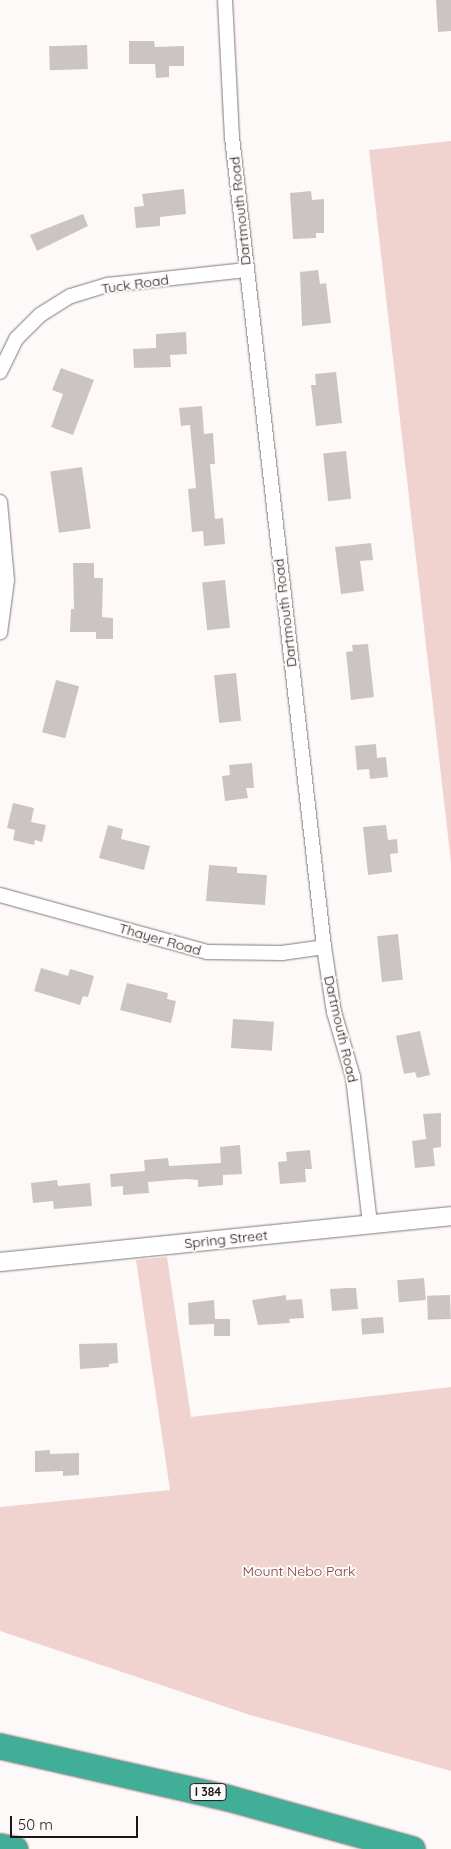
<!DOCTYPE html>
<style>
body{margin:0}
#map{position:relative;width:451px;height:1849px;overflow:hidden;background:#fef9f9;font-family:Quicksand,sans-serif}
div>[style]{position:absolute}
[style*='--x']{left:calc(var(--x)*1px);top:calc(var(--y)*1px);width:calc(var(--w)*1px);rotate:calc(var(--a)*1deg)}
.green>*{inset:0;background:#f0d3cf}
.building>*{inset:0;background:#ccc4c3;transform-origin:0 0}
.roads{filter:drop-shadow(0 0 1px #807978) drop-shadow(0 0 1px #807978)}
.minor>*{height:14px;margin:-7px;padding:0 7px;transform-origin:7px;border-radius:7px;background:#fff}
.tertiary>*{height:18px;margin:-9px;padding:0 9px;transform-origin:9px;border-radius:9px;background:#fff}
.motorway>*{height:25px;margin:-12.5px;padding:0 12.5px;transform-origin:12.5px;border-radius:12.5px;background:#41ae98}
span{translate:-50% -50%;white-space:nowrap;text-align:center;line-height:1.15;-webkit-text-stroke:4px #fef9f9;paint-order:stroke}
.shield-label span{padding:1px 4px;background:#fef9f9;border:1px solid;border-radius:4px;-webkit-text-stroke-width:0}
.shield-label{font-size:12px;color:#1a1717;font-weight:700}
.street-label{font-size:14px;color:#1a1717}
.park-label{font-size:14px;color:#78413b}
.scale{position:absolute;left:10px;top:1816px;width:128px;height:22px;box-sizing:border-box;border:2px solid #1a1717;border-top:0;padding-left:6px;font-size:15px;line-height:18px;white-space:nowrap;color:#1a1717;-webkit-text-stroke:4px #fef9f9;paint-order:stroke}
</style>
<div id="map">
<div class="green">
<i style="clip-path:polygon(451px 141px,451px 862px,369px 150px)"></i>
<i style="clip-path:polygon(167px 1257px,191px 1417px,451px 1387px,451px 1771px,250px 1715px,0 1631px,0 1507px,170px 1490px,136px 1260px)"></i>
</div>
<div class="building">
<i style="clip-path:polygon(436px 0,451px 0,451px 31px,438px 32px)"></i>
<i style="clip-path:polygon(129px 41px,154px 41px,155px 47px,184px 46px,184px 66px,169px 66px,169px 77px,156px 78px,155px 64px,129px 64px)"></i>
<i style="left:87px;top:45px;width:24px;height:38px;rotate:88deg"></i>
<i style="clip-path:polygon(184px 189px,186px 214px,160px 217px,160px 226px,136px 228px,134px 207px,144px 206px,142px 194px)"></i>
<i style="clip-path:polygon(311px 191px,312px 200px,324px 199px,324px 233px,316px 233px,316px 238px,293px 239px,290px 193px)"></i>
<i style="clip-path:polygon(83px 214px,88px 226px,37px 251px,30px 235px)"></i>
<i style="clip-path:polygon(318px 270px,320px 284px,326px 283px,331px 323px,302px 326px,300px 272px)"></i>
<i style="clip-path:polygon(186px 332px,187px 354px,170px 355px,171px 367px,134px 368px,133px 349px,156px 348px,156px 334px)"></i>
<i style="clip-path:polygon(61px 368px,94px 380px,73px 435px,51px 427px,63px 394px,52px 390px)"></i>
<i style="clip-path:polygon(336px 372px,342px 423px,316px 426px,311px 385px,316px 385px,315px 374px)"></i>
<i style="clip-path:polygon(202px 406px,204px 434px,213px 433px,215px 464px,210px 464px,215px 519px,223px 518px,225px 544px,204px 546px,203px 531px,192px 532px,188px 489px,196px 488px,190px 425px,181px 426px,179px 408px)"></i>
<i style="left:346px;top:451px;width:48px;height:23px;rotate:84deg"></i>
<i style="left:82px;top:467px;width:62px;height:32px;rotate:82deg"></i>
<i style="clip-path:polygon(371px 543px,373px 560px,360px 561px,364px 591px,341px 594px,335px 547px)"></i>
<i style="clip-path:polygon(73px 563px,94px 563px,94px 578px,103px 578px,102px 617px,113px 618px,113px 639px,96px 639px,96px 632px,70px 632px,71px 609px,74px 609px)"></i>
<i style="left:225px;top:580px;width:48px;height:23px;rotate:84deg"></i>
<i style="clip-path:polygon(368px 644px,374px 697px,351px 700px,346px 652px,353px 651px,352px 645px)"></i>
<i style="left:236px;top:673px;width:48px;height:22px;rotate:84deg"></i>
<i style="left:56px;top:680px;width:24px;height:54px;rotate:15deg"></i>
<i style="clip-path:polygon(376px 744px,377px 758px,386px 757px,388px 777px,370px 779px,369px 769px,357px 770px,355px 746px)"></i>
<i style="clip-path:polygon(252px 763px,254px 788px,246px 788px,248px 798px,225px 801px,222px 776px,230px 775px,229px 765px)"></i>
<i style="clip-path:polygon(13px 803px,34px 808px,31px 822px,46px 825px,42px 842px,35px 840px,34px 845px,13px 840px,15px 830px,7px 828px)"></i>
<i style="clip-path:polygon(108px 825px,123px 829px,121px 839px,150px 846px,144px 870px,99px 858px)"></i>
<i style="clip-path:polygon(386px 825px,388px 840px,397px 839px,398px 853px,390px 854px,392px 872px,368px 875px,363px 827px)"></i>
<i style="clip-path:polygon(209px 865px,237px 867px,237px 873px,267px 875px,265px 905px,206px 901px)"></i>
<i style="left:398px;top:934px;width:46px;height:21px;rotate:84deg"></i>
<i style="clip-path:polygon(41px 968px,68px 976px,70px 969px,94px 976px,88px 997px,83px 996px,80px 1005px,34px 991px)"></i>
<i style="clip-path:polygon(127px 983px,168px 993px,167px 999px,176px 1001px,171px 1023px,120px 1010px)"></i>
<i style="left:233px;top:1019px;width:41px;height:29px;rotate:4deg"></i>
<i style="clip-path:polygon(420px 1031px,430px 1075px,417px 1078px,415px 1072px,404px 1074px,396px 1036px)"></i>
<i style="clip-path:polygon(441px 1113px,441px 1147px,433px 1148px,435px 1166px,415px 1168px,412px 1141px,426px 1139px,423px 1114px)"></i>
<i style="clip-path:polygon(240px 1145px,242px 1174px,223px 1175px,223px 1185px,198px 1187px,198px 1180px,186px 1179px,148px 1182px,149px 1193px,123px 1195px,123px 1186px,111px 1187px,110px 1174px,145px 1171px,144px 1160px,168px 1158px,169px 1166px,221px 1163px,220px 1147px)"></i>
<i style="clip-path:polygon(310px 1150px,312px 1169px,305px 1169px,306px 1182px,280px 1184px,278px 1162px,287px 1161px,286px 1152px)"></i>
<i style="clip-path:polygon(57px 1180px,58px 1186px,90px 1183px,92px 1206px,54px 1209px,53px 1201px,33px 1203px,31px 1183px)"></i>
<i style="left:424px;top:1278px;width:22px;height:27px;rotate:85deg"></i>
<i style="clip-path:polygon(348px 1288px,356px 1288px,358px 1309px,332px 1311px,330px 1289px)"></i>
<i style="clip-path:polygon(286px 1295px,286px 1300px,302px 1299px,304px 1318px,289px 1319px,290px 1323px,258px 1325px,252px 1300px)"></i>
<i style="left:450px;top:1295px;width:24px;height:23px;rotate:88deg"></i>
<i style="clip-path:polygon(214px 1300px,215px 1319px,230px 1319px,230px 1336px,214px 1336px,214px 1324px,189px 1325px,188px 1303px)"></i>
<i style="left:383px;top:1317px;width:16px;height:22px;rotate:86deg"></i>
<i style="clip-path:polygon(117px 1343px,118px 1363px,109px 1364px,109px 1367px,80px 1369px,79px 1344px)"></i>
<i style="clip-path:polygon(50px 1450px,50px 1454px,79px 1453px,79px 1475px,63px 1476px,63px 1471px,35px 1472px,35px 1451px)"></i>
</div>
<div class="roads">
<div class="minor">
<i style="--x:225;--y:0;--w:137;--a:87.1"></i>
<i style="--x:232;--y:137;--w:815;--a:83.52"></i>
<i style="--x:324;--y:947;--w:66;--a:81.3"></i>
<i style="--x:334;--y:1012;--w:68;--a:73.7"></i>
<i style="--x:353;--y:1077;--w:147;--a:83.4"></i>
<i style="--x:0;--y:372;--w:37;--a:-64"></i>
<i style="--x:16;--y:339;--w:34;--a:-45"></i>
<i style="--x:40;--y:315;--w:36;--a:-32"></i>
<i style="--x:71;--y:296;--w:39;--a:-17"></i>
<i style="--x:108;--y:285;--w:139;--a:-6.2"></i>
<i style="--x:0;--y:502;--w:78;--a:84.9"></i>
<i style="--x:7;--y:580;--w:53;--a:97.5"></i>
<i style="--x:0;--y:895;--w:215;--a:15.4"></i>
<i style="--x:207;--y:952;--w:75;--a:0.8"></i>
<i style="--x:282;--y:953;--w:42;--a:-8.1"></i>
</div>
<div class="tertiary">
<i style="--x:0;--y:1262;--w:453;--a:-5.8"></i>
</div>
<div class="motorway">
<i style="--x:0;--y:1746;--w:231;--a:12.8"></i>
<i style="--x:225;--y:1797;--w:194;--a:15.5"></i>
<i style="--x:0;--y:1846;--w:15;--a:11"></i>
</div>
</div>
<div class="shield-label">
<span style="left:208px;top:1792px">I 384</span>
</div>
<div class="street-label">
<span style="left:240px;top:211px;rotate:-96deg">Dartmouth Road</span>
<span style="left:135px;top:284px;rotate:-8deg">Tuck Road</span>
<span style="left:285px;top:613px;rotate:-97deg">Dartmouth Road</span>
<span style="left:160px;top:939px;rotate:16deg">Thayer Road</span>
<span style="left:341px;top:1029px;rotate:77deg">Dartmouth Road</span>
<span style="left:226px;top:1239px;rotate:-6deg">Spring Street</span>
</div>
<div class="park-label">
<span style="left:299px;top:1571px">Mount Nebo Park</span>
</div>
<div class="scale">50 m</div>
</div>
